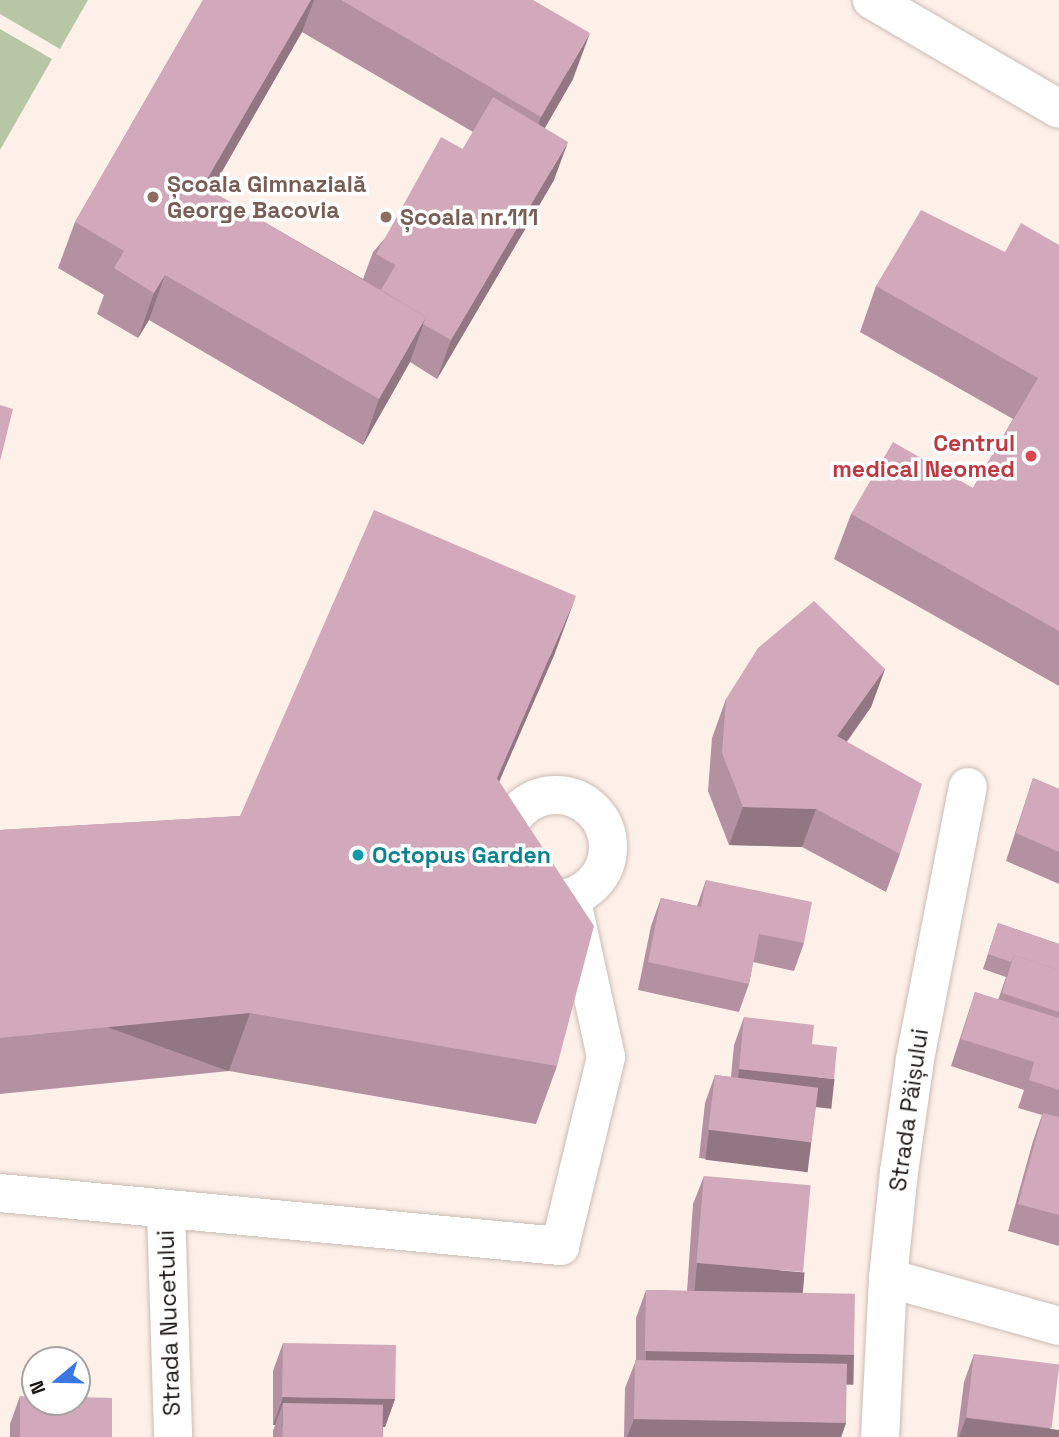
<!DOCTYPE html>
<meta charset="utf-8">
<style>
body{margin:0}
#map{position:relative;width:1059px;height:1437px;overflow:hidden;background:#fdf0e9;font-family:"Space Grotesk",sans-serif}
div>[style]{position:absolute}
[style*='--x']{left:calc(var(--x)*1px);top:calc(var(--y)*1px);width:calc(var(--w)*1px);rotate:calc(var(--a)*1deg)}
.green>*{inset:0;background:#b7c7a5}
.roads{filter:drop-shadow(0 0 2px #cbbcb3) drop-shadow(0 0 2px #cbbcb3)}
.street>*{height:38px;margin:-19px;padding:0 19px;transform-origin:19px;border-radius:19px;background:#fff}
.street>.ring{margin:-19px;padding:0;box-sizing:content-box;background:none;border:38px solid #fff;border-radius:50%}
.secondary>*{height:38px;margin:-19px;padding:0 19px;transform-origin:19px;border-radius:19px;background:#fff}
.wall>*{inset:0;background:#b491a0}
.shaded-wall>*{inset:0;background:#927682;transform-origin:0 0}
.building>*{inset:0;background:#d1a9ba;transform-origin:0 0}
.dots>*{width:19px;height:19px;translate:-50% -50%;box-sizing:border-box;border:4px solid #fff;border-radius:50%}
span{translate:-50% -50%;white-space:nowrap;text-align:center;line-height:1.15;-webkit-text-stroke:7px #fff;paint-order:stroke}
.education-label{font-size:23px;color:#785e54;font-weight:700}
.left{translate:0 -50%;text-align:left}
.health-label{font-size:23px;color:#be3a42;font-weight:700}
.right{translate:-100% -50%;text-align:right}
.culture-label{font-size:23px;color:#0d838f;font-weight:700}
.street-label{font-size:23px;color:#1d1714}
.north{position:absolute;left:21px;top:1346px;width:70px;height:70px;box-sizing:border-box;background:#fff;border:2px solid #a5a2a1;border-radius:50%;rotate:251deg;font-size:19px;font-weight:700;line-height:28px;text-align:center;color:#1d1714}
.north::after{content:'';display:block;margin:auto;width:24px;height:32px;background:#3b76e5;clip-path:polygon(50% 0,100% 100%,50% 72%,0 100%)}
</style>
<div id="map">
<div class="green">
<i style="clip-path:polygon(0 0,88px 0,60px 49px,0 14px)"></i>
<i style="clip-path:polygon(0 29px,52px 59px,0 150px)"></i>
</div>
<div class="roads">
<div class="street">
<i class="ring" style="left:504px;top:795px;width:66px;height:66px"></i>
<i style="--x:0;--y:1193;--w:563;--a:5.41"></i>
<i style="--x:560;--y:1246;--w:195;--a:-76.3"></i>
<i style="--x:606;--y:1057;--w:150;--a:-102.3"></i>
<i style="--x:166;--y:1210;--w:227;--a:88.2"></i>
<i style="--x:888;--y:1278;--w:178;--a:15.7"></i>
<i style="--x:880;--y:1437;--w:159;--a:-87.1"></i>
<i style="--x:888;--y:1278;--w:107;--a:-84.1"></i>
<i style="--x:899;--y:1172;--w:114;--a:-81.9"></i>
<i style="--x:915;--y:1059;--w:277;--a:-79"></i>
</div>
<div class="secondary">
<i style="--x:872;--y:0;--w:216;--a:30.2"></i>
</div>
</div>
<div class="wall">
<i style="clip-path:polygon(evenodd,203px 0,533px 0,573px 79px,545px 128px,554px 180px,437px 379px,410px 362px,363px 445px,149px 320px,138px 338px,97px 314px,104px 295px,58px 268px,75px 222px,203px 0,302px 32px,473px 132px,463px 149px,373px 252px,363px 279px,211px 191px,302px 32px)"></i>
<i style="clip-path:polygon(1059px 245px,1059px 686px,834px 559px,851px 514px,973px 488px,1013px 419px,860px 332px,876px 286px,1005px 252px)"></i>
<i style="clip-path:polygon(555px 653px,499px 781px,557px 1066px,536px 1124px,229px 1071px,0 1094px,0 830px,240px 816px)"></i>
<i style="clip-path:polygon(885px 669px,871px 707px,847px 742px,900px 854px,886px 892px,802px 847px,729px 845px,708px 791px,712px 738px,726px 699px)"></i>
<i style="clip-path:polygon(1033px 778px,1059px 789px,1059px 884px,1006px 861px)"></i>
<i style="clip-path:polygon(706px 880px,804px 943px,794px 971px,753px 962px,749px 984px,739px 1012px,638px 990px,651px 926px,661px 898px,697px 906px)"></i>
<i style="clip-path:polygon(998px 923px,1059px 944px,1059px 1246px,1008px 1231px,1033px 1141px,1042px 1115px,1018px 1108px,1024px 1090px,951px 1066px,975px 992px,998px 1000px,1006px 977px,983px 969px)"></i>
<i style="clip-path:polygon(744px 1017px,812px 1044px,824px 1107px,816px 1106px,811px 1142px,801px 1170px,699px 1158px,705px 1103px,715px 1075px,731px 1077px,734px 1045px)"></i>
<i style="clip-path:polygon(704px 1176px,797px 1293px,854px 1355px,846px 1374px,846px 1423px,841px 1437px,624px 1437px,625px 1388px,636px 1360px,636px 1318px,646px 1290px,687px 1291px,693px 1204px)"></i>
<i style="clip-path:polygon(283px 1343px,395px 1399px,385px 1427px,383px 1427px,383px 1437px,273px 1437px,273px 1431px,275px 1425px,273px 1425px,273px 1371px)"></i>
<i style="clip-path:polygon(974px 1354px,1059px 1437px,957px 1437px,964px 1382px)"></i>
<i style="clip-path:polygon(20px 1396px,112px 1437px,10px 1437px,10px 1424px)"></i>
</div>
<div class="shaded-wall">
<i style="clip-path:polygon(311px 0,314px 0,302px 32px,187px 232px,203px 186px)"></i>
<i style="clip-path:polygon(590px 33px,573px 79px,525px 162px,541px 117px)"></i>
<i style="clip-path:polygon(568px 142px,554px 180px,437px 379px,451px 340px)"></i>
<i style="clip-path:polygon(165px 275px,149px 320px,138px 338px,154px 293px)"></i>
<i style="clip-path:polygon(426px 317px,410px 362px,363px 445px,379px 399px)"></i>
<i style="clip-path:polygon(576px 596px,555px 653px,476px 835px,497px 778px)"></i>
<i style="clip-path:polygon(885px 669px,871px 707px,823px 774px,837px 736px)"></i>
<i style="clip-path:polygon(743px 807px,816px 809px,802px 847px,729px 845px)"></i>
<i style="left:250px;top:1013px;width:62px;height:251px;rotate:110deg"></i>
<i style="left:739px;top:1069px;width:96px;height:30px;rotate:6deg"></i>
<i style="left:709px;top:1130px;width:103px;height:30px;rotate:7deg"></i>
<i style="left:697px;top:1263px;width:108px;height:30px;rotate:5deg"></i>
<i style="left:646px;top:1351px;width:208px;height:30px;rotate:1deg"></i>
<i style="clip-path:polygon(283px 1397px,395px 1399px,385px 1427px,282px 1426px,283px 1403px,275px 1425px,273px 1425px)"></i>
<i style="clip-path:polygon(966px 1418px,1059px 1430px,1059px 1437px,959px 1437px)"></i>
<i style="clip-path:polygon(634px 1419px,846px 1423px,841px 1437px,627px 1437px)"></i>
</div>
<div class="building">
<i style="clip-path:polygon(203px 0,311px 0,203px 186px,426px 317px,379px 399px,165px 275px,154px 293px,114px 268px,124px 251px,75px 222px)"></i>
<i style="clip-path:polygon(341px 0,533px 0,590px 33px,541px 117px)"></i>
<i style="clip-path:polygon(493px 97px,568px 142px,451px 340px,423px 324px,426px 317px,381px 290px)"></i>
<i style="left:441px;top:137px;width:25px;height:134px;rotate:29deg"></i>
<i style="clip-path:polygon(921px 210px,1005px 252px,1021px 223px,1059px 245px,1059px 631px,851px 514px,893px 442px,973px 488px,1038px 378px,876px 286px)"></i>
<i style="clip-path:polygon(0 405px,13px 409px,0 461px)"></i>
<i style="clip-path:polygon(374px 510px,576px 596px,497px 778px,594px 926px,557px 1066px,250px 1013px,0 1038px,0 830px,240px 816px)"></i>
<i style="clip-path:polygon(814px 601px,885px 669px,837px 736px,922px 784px,900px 854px,816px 809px,743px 807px,722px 753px,726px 699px,758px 648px)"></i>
<i style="clip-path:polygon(1033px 778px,1059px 789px,1059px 852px,1016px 833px)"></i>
<i style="clip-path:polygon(706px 880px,812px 902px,804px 943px,759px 934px,749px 984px,648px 962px,661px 898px,701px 907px)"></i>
<i style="clip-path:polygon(998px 923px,1059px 944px,1059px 970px,1014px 955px,1011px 962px,988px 954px)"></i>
<i style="clip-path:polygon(1014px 955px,1059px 970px,1059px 1012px,1002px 993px)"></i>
<i style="clip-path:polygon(975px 992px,1059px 1018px,1059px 1090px,1029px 1080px,1034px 1062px,961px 1039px)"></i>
<i style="clip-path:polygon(744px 1017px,814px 1025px,812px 1044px,837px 1047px,834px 1079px,739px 1069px)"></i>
<i style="left:715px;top:1075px;width:104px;height:55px;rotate:7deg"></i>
<i style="clip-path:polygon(1043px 1113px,1059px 1117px,1059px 1215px,1018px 1204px)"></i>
<i style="left:704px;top:1176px;width:107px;height:87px;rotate:5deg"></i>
<i style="left:646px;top:1290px;width:209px;height:61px;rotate:1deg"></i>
<i style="left:283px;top:1343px;width:113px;height:54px;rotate:1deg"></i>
<i style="left:974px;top:1354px;width:86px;height:64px;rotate:7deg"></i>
<i style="left:635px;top:1360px;width:212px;height:59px;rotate:1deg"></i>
<i style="clip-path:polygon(20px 1396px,35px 1397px,35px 1402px,77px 1402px,77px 1397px,112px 1398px,112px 1437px,20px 1437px)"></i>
<i style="left:283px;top:1403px;width:100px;height:34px;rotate:1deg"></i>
</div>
<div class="dots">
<i style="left:153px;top:197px;background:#8d6e63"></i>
<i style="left:386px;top:217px;background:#8d6e63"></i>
<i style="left:1031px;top:456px;background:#e0444e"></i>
<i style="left:358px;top:855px;background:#0f9aa8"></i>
</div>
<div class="education-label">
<span class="left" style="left:167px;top:197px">Școala Gimnazială<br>George Bacovia</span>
<span class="left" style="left:400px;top:217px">Școala nr.111</span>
</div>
<div class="health-label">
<span class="right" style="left:1015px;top:456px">Centrul<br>medical Neomed</span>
</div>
<div class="culture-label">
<span class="left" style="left:372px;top:855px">Octopus Garden</span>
</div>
<div class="street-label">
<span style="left:909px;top:1110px;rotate:-82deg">Strada Păișului</span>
<span style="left:169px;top:1323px;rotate:-92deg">Strada Nucetului</span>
</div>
<div class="north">N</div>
</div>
